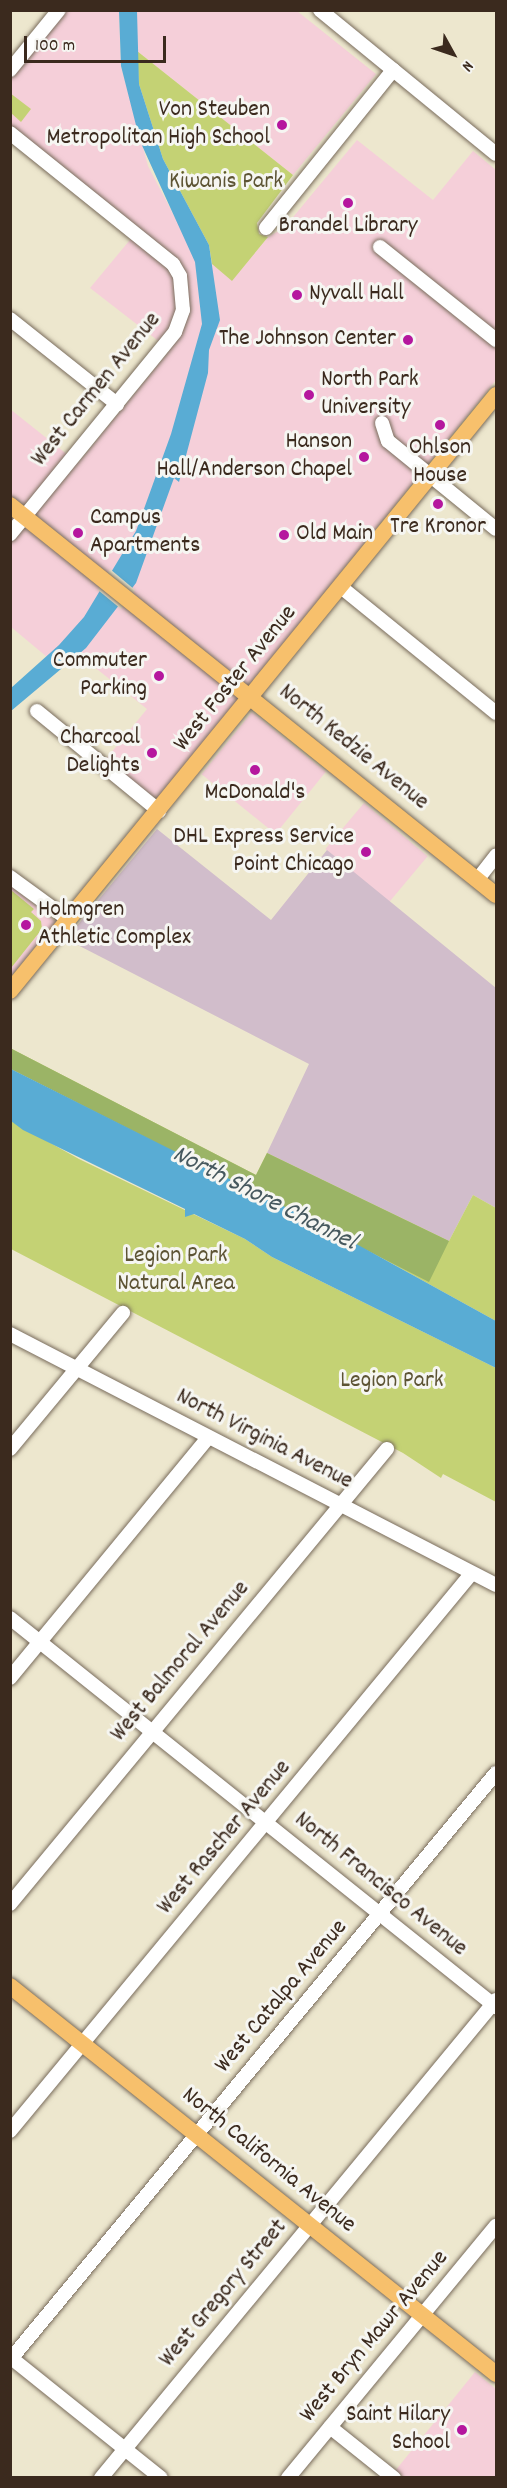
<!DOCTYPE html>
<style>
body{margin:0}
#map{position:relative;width:507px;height:2488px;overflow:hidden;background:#ede7ce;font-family:Dekko,sans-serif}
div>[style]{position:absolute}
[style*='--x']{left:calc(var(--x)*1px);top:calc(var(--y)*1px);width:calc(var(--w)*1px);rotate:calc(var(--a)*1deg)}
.built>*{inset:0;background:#f5cfd9;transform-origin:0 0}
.industrial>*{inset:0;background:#d1bdcb}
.green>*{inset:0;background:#c4d274}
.forest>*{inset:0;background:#9bb466}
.water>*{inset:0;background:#59acd4}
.pier>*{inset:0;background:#ede7ce}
.roads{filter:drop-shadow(0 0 2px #796c5c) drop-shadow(0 0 2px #796c5c)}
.minor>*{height:14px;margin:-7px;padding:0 7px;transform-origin:7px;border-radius:7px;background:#fff}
.major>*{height:16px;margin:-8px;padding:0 8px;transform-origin:8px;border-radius:8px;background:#f7c06c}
.dots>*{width:16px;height:16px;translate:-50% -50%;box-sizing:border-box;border:3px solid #f6f6f2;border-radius:50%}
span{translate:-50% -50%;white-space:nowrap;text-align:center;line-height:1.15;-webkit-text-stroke:6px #f6f6f2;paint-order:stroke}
.poi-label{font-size:24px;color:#3b2a1e}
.right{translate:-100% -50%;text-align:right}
.left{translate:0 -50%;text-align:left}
.park-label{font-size:24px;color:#5d5434}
.street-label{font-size:24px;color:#3b2a1e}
.water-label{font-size:26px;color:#46585e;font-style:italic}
.frame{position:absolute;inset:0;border:12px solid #3b2a1e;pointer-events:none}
.north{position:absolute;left:423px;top:24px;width:60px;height:60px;-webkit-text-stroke:4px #f6f6f2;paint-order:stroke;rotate:130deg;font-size:16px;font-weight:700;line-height:24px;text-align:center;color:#3b2a1e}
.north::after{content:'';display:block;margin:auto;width:21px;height:27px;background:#3b2a1e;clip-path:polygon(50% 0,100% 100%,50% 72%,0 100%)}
.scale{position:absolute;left:24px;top:36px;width:142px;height:27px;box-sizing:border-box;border:3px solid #3b2a1e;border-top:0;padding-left:8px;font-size:18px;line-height:21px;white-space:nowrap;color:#3b2a1e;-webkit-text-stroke:4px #f6f6f2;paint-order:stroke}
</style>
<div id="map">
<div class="built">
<i style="clip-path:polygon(65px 11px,119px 11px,121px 66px,148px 166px,190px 246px,232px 280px,268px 237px,284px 228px,357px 140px,433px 200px,473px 151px,496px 170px,496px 380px,152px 806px,102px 764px,147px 709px,63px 642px,47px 657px,11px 627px,10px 409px,78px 463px,170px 350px,90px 288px,139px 229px,11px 127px,11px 76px)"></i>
<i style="clip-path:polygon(137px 11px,297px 11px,376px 74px,293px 175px,137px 51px)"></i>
<i style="left:252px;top:712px;width:95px;height:80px;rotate:39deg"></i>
<i style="left:364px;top:803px;width:83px;height:60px;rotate:40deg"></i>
<i style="clip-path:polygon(11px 886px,56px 922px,11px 976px)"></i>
<i style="clip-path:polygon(475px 2372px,496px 2389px,496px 2477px,404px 2477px,395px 2471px)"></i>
</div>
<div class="industrial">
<i style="clip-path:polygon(157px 829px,271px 920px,327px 850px,496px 988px,496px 1208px,473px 1195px,449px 1241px,267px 1153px,309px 1064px,66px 939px)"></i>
</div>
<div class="green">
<i style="clip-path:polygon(137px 51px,293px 175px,257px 223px,259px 234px,268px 237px,232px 281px,212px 264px,209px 245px,163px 159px,139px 84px)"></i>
<i style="clip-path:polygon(10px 93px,31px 109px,21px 122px,11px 113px)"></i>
<i style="clip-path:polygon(11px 890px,34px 909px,31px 912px,41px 921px,42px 929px,11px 968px)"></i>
<i style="clip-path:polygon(10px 1048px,256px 1175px,267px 1153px,449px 1241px,473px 1195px,496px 1208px,496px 1321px,331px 1230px,11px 1069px)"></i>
<i style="clip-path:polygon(11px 1121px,79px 1159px,245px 1239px,272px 1257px,496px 1368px,496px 1502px,443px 1474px,441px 1478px,403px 1453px,11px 1249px)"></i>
</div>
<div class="forest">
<i style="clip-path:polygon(10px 1048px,256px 1175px,267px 1153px,449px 1241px,429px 1282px,11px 1069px)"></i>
</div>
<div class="water">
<i style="clip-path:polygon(119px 11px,137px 11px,139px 84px,163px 159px,209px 245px,220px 320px,209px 350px,208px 373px,179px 482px,174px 478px,136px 583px,86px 648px,11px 711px,11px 688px,59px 645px,84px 617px,136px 531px,171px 434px,202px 324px,195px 262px,140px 141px,121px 66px)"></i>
<i style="clip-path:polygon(11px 1069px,331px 1230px,496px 1321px,496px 1368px,272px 1257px,245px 1239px,194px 1214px,185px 1217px,185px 1209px,23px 1130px,11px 1121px)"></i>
</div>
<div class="pier">
<i style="clip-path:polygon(110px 569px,135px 590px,121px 609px,98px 590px)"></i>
</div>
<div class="roads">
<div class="minor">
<i style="--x:320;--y:10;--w:227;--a:39.3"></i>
<i style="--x:10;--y:70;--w:77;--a:-50.8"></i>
<i style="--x:10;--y:133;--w:209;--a:38.8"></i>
<i style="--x:173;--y:264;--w:14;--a:60"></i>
<i style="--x:180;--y:276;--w:34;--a:85"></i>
<i style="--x:183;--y:310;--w:23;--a:110"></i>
<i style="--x:175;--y:332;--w:261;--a:129.2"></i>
<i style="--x:266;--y:228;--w:203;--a:-51.2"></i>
<i style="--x:380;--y:247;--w:149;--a:38.7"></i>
<i style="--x:10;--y:319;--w:137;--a:38.5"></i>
<i style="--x:382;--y:423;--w:19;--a:72"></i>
<i style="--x:388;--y:441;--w:139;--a:39.2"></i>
<i style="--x:341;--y:587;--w:200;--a:39.1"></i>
<i style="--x:37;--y:711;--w:158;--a:39.3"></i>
<i style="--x:10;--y:877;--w:73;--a:36.1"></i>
<i style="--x:477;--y:880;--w:31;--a:-52"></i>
<i style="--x:10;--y:1334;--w:547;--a:27.31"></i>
<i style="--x:10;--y:1449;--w:177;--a:-50.3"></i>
<i style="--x:10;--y:1618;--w:623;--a:38.67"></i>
<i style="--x:10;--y:1678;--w:311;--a:-50.5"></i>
<i style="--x:10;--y:1904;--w:591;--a:-50.36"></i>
<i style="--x:10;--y:2131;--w:724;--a:-50.38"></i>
<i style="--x:10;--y:2357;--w:193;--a:38.7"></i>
<i style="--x:10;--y:2360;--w:762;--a:-50.38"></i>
<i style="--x:330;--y:2427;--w:82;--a:38.6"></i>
<i style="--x:101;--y:2478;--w:620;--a:-50.43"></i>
<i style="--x:288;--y:2478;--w:327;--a:-50.5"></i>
</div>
<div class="major">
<i style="--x:10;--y:505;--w:623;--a:38.75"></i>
<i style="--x:10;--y:991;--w:769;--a:-50.8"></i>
<i style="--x:10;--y:1986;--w:622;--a:38.6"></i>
</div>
</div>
<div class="dots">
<i style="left:282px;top:125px;background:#b5179e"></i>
<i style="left:348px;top:203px;background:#b5179e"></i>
<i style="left:297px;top:295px;background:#b5179e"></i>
<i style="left:408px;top:340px;background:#b5179e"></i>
<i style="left:309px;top:395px;background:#b5179e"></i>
<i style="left:440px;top:425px;background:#b5179e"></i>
<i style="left:364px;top:457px;background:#b5179e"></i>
<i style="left:438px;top:504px;background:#b5179e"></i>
<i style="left:78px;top:533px;background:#b5179e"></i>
<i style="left:284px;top:535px;background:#b5179e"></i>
<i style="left:159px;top:676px;background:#b5179e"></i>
<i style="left:152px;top:753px;background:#b5179e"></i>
<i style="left:255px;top:770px;background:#b5179e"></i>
<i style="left:366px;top:852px;background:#b5179e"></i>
<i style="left:26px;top:925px;background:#b5179e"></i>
<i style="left:462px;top:2430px;background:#b5179e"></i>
</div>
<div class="poi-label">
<span class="right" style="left:270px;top:125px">Von Steuben<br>Metropolitan High School</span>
<span style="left:348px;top:227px">Brandel Library</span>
<span class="left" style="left:309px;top:295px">Nyvall Hall</span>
<span class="right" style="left:396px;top:340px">The Johnson Center</span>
<span class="left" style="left:321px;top:395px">North Park<br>University</span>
<span class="right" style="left:352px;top:457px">Hanson<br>Hall/Anderson Chapel</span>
<span style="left:440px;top:463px">Ohlson<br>House</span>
<span class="left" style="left:90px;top:533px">Campus<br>Apartments</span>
<span style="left:438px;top:528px">Tre Kronor</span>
<span class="left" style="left:296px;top:535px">Old Main</span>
<span class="right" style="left:147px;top:676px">Commuter<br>Parking</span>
<span class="right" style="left:140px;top:753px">Charcoal<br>Delights</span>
<span style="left:255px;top:794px">McDonald's</span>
<span class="right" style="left:354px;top:852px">DHL Express Service<br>Point Chicago</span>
<span class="left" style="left:38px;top:925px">Holmgren<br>Athletic Complex</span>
<span class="right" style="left:450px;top:2430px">Saint Hilary<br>School</span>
</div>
<div class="park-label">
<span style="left:226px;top:183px">Kiwanis Park</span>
<span style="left:176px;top:1271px">Legion Park<br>Natural Area</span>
<span style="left:392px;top:1382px">Legion Park</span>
</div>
<div class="street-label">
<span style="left:97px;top:390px;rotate:-51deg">West Carmen Avenue</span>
<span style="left:236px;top:679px;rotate:-51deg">West Foster Avenue</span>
<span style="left:353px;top:748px;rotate:39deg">North Kedzie Avenue</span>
<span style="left:264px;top:1440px;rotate:27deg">North Virginia Avenue</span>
<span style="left:181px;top:1662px;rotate:-50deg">West Balmoral Avenue</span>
<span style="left:225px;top:1838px;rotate:-50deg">West Rascher Avenue</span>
<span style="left:380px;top:1885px;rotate:39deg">North Francisco Avenue</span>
<span style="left:282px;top:1997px;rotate:-50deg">West Catalpa Avenue</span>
<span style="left:268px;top:2161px;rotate:39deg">North California Avenue</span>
<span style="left:224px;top:2294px;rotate:-50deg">West Gregory Street</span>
<span style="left:375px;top:2337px;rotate:-50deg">West Bryn Mawr Avenue</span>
</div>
<div class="water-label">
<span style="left:264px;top:1199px;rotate:27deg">North Shore Channel</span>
</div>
<div class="frame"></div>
<div class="north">N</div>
<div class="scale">100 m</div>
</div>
